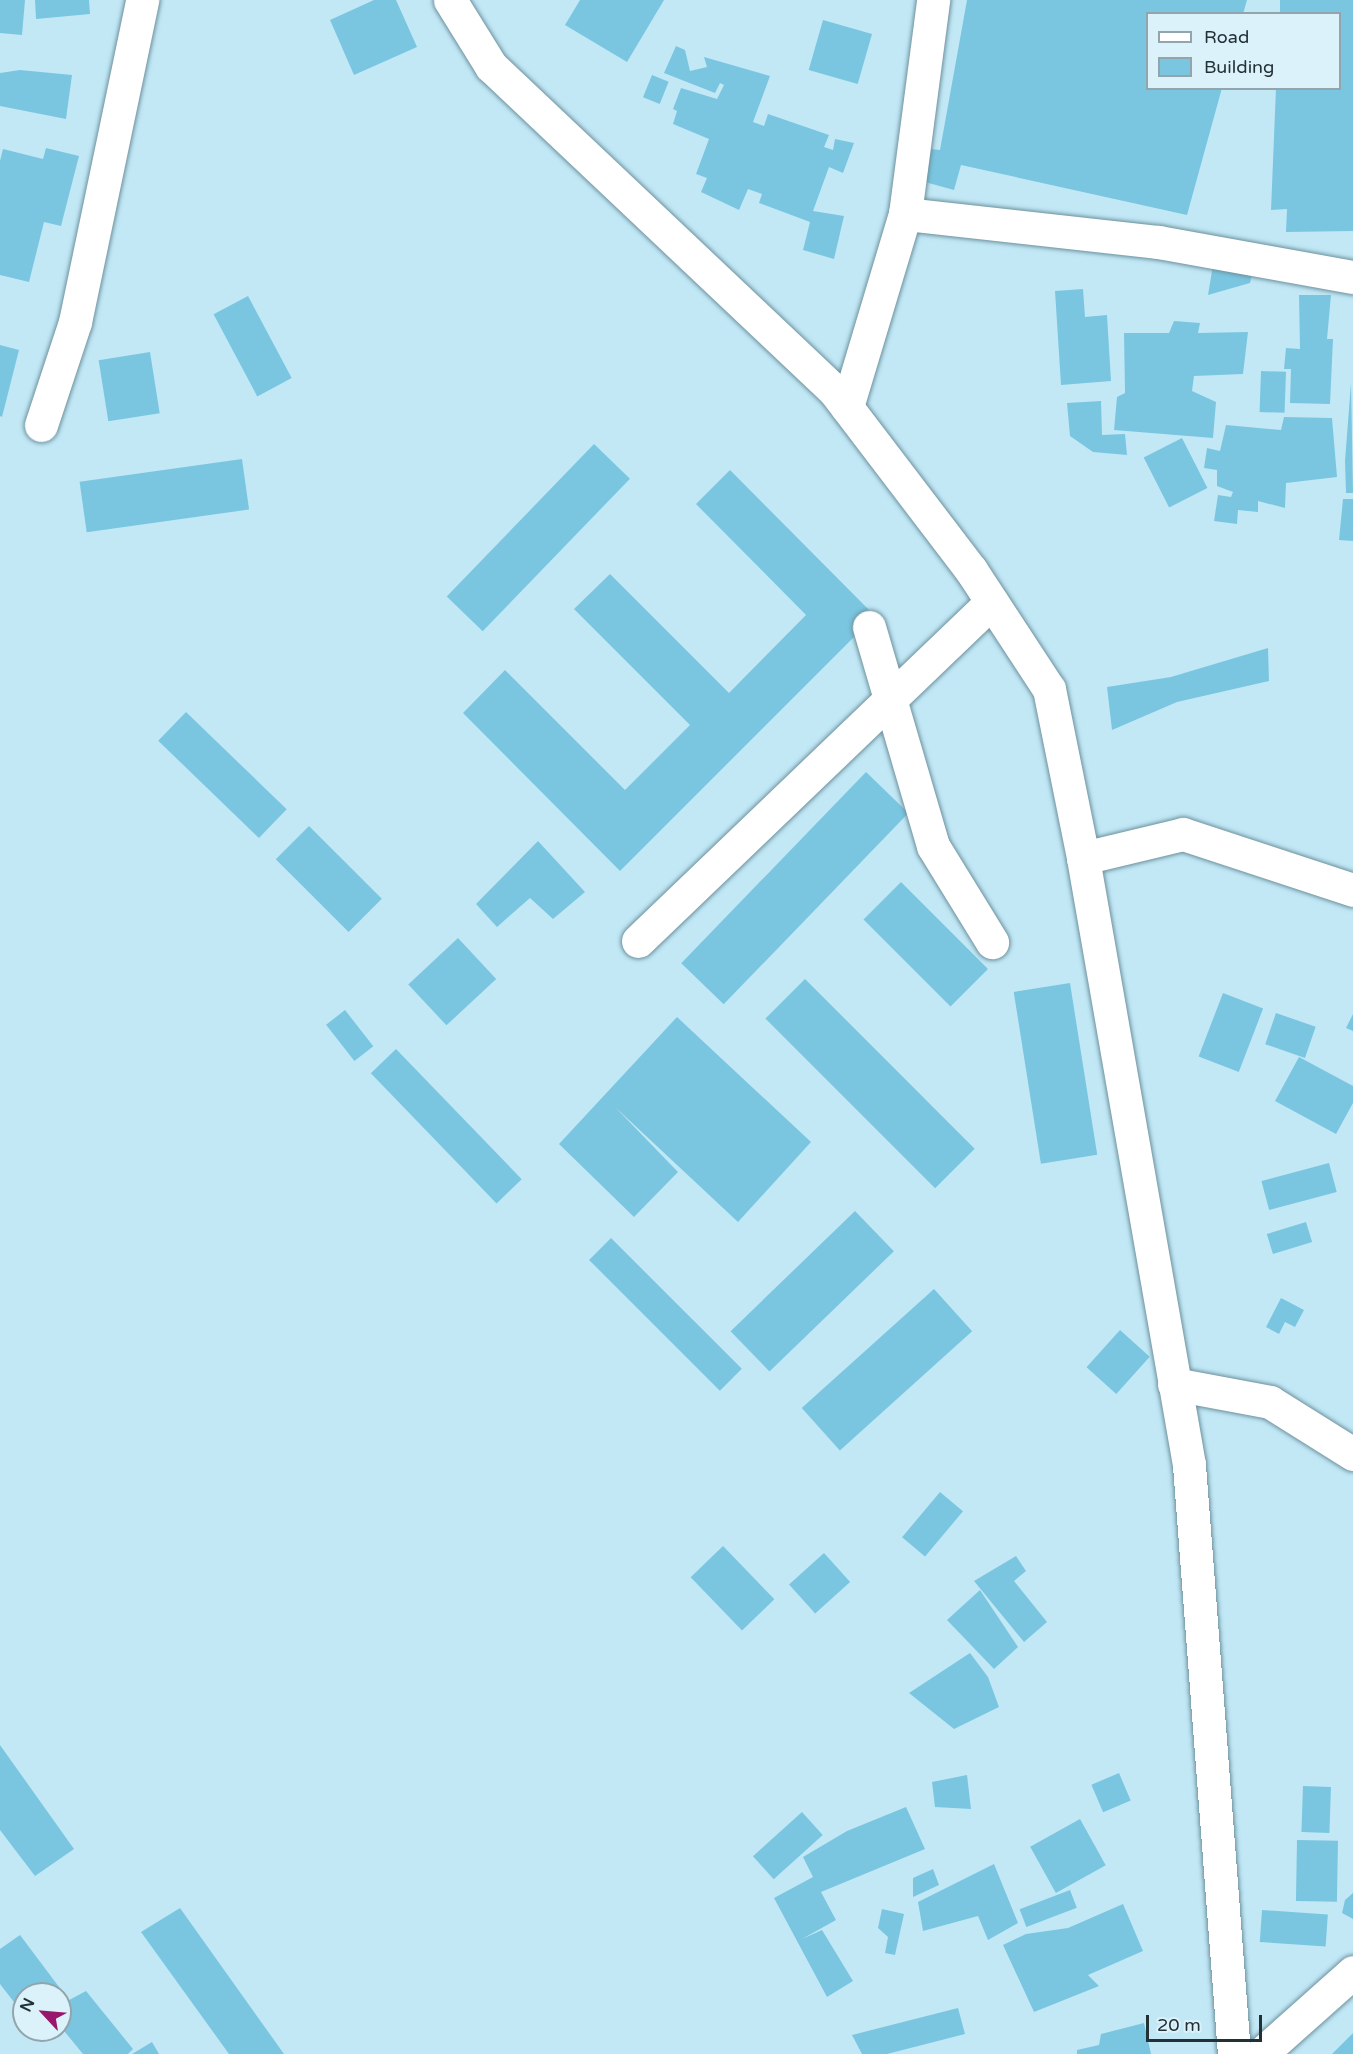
<!DOCTYPE html>
<style>
body{margin:0}
#map{position:relative;width:1353px;height:2054px;overflow:hidden;background:#c2e8f6;font-family:"Varela Round",sans-serif}
div>[style]{position:absolute}
[style*='--x']{left:calc(var(--x)*1px);top:calc(var(--y)*1px);width:calc(var(--w)*1px);rotate:calc(var(--a)*1deg)}
.building>*{inset:0;background:#7ac6e1;transform-origin:0 0}
.roads{filter:drop-shadow(0 0 2px #6d919e) drop-shadow(0 0 2px #6d919e)}
.minor>*{height:33px;margin:-16.5px;padding:0 16.5px;transform-origin:16.5px;border-radius:16.5px;background:#fff}
span{translate:-50% -50%;white-space:nowrap;text-align:center;line-height:1.15;-webkit-text-stroke:5px #dcf2fb;paint-order:stroke}
.legend{position:absolute;left:1146px;top:12px;width:195px;height:78px;box-sizing:border-box;background:#dcf2fb;border:2px solid #92a5ac;margin:0;padding:8px 10px;list-style:none;font-size:18px;color:#223136}
.legend li{display:flex;align-items:center;gap:12px;height:30px}
.legend b{width:30px;border:2px solid #92a5ac}
.north{position:absolute;left:12px;top:1982px;width:60px;height:60px;box-sizing:border-box;background:#dcf2fb;border:2px solid #92a5ac;border-radius:50%;rotate:296deg;font-size:16px;font-weight:700;line-height:24px;text-align:center;color:#223136}
.north::after{content:'';display:block;margin:auto;width:21px;height:27px;background:#98166c;clip-path:polygon(50% 0,100% 100%,50% 72%,0 100%)}
.scale{position:absolute;left:1146px;top:2015px;width:116px;height:27px;box-sizing:border-box;border:3px solid #223136;border-top:0;padding-left:8px;font-size:18px;line-height:21px;white-space:nowrap;color:#223136;-webkit-text-stroke:4px #dcf2fb;paint-order:stroke}
</style>
<div id="map">
<div class="building">
<i style="clip-path:polygon(0 0,25px 0,22px 35px,0 33px)"></i>
<i style="clip-path:polygon(35px 0,89px 0,90px 14px,36px 19px)"></i>
<i style="clip-path:polygon(374px 0,396px 0,417px 47px,354px 75px,330px 20px)"></i>
<i style="clip-path:polygon(580px 0,664px 0,627px 62px,565px 25px)"></i>
<i style="clip-path:polygon(967px 0,1247px 0,1243px 14px,1148px 14px,1148px 88px,1222px 88px,1187px 215px,961px 165px,954px 190px,925px 182px,931px 149px,940px 150px)"></i>
<i style="clip-path:polygon(1280px 0,1353px 0,1353px 231px,1286px 232px,1287px 209px,1271px 210px,1276px 88px,1340px 88px,1340px 14px,1280px 14px)"></i>
<i style="left:823px;top:20px;width:51px;height:52px;rotate:16deg"></i>
<i style="clip-path:polygon(676px 46px,685px 50px,690px 71px,707px 67px,704px 57px,770px 76px,753px 122px,764px 126px,768px 114px,829px 135px,824px 147px,833px 150px,835px 139px,854px 143px,843px 173px,829px 167px,813px 211px,844px 216px,834px 259px,803px 250px,810px 222px,759px 203px,762px 194px,748px 189px,739px 210px,701px 192px,707px 178px,696px 174px,709px 139px,673px 124px,677px 111px,673px 109px,681px 88px,717px 99px,724px 85px,720px 83px,715px 93px,664px 73px)"></i>
<i style="clip-path:polygon(20px 70px,72px 75px,66px 119px,0 106px,0 73px)"></i>
<i style="left:652px;top:75px;width:18px;height:24px;rotate:22deg"></i>
<i style="clip-path:polygon(46px 148px,79px 156px,61px 226px,44px 222px,29px 282px,0 275px,0 161px,3px 149px,43px 159px)"></i>
<i style="clip-path:polygon(1213px 265px,1253px 269px,1250px 283px,1208px 295px)"></i>
<i style="clip-path:polygon(1083px 289px,1085px 317px,1107px 315px,1111px 381px,1061px 385px,1055px 291px)"></i>
<i style="clip-path:polygon(1299px 295px,1331px 295px,1327px 339px,1333px 339px,1330px 404px,1290px 403px,1291px 369px,1284px 369px,1286px 348px,1300px 349px)"></i>
<i style="left:248px;top:296px;width:93px;height:39px;rotate:62deg"></i>
<i style="clip-path:polygon(1174px 321px,1200px 323px,1198px 333px,1248px 332px,1243px 374px,1194px 376px,1192px 391px,1216px 402px,1213px 438px,1114px 430px,1117px 397px,1125px 393px,1124px 333px,1169px 333px)"></i>
<i style="clip-path:polygon(0 345px,19px 350px,2px 417px,0 416px)"></i>
<i style="left:150px;top:352px;width:62px;height:52px;rotate:81deg"></i>
<i style="left:1261px;top:371px;width:25px;height:41px;rotate:2deg"></i>
<i style="clip-path:polygon(1351px 383px,1353px 493px,1346px 493px,1345px 461px)"></i>
<i style="clip-path:polygon(1101px 401px,1102px 435px,1125px 434px,1127px 455px,1093px 452px,1070px 436px,1067px 403px)"></i>
<i style="clip-path:polygon(1284px 417px,1332px 418px,1337px 477px,1286px 483px,1285px 508px,1258px 501px,1258px 512px,1238px 510px,1237px 524px,1214px 521px,1218px 495px,1231px 497px,1233px 492px,1217px 486px,1217px 470px,1204px 468px,1207px 448px,1220px 451px,1226px 425px,1281px 430px)"></i>
<i style="left:1182px;top:438px;width:56px;height:43px;rotate:63deg"></i>
<i style="left:594px;top:444px;width:50px;height:212px;rotate:44deg"></i>
<i style="left:242px;top:459px;width:51px;height:164px;rotate:82deg"></i>
<i style="clip-path:polygon(730px 470px,875px 616px,620px 871px,463px 713px,505px 670px,625px 790px,690px 725px,574px 609px,610px 574px,729px 693px,806px 615px,696px 504px)"></i>
<i style="clip-path:polygon(1343px 499px,1353px 499px,1353px 541px,1339px 540px)"></i>
<i style="clip-path:polygon(1268px 648px,1269px 681px,1177px 702px,1112px 730px,1107px 687px,1171px 677px)"></i>
<i style="left:186px;top:712px;width:140px;height:40px;rotate:44deg"></i>
<i style="left:866px;top:772px;width:59px;height:266px;rotate:44deg"></i>
<i style="left:309px;top:826px;width:103px;height:47px;rotate:45deg"></i>
<i style="clip-path:polygon(538px 841px,585px 892px,553px 919px,530px 898px,497px 927px,476px 904px)"></i>
<i style="left:901px;top:882px;width:123px;height:53px;rotate:45deg"></i>
<i style="left:458px;top:938px;width:56px;height:68px;rotate:47deg"></i>
<i style="left:805px;top:979px;width:240px;height:56px;rotate:45deg"></i>
<i style="left:1070px;top:983px;width:174px;height:57px;rotate:81deg"></i>
<i style="left:1223px;top:993px;width:43px;height:68px;rotate:21deg"></i>
<i style="left:345px;top:1010px;width:46px;height:24px;rotate:52deg"></i>
<i style="left:1276px;top:1013px;width:42px;height:33px;rotate:19deg"></i>
<i style="clip-path:polygon(1353px 1014px,1353px 1031px,1346px 1028px)"></i>
<i style="clip-path:polygon(677px 1017px,811px 1142px,738px 1222px,615px 1107px,678px 1172px,634px 1217px,559px 1144px)"></i>
<i style="left:396px;top:1049px;width:181px;height:35px;rotate:46deg"></i>
<i style="clip-path:polygon(1299px 1057px,1353px 1086px,1353px 1103px,1336px 1134px,1275px 1101px)"></i>
<i style="left:1329px;top:1163px;width:30px;height:70px;rotate:75deg"></i>
<i style="left:855px;top:1211px;width:56px;height:173px;rotate:46deg"></i>
<i style="left:1306px;top:1222px;width:21px;height:41px;rotate:73deg"></i>
<i style="left:611px;top:1238px;width:185px;height:31px;rotate:45deg"></i>
<i style="left:934px;top:1289px;width:57px;height:178px;rotate:48deg"></i>
<i style="clip-path:polygon(1281px 1298px,1304px 1310px,1295px 1327px,1285px 1322px,1279px 1334px,1266px 1327px)"></i>
<i style="left:1120px;top:1330px;width:40px;height:50px;rotate:42deg"></i>
<i style="left:940px;top:1492px;width:30px;height:59px;rotate:40deg"></i>
<i style="left:723px;top:1546px;width:74px;height:45px;rotate:46deg"></i>
<i style="left:824px;top:1553px;width:39px;height:47px;rotate:48deg"></i>
<i style="clip-path:polygon(1016px 1556px,1026px 1571px,1014px 1581px,1047px 1622px,1024px 1642px,974px 1581px)"></i>
<i style="clip-path:polygon(980px 1590px,1018px 1647px,994px 1669px,947px 1620px)"></i>
<i style="clip-path:polygon(970px 1653px,988px 1677px,999px 1707px,954px 1729px,909px 1693px)"></i>
<i style="clip-path:polygon(0 1745px,74px 1849px,35px 1876px,0 1830px)"></i>
<i style="left:1119px;top:1773px;width:30px;height:30px;rotate:67deg"></i>
<i style="clip-path:polygon(967px 1775px,971px 1809px,935px 1807px,932px 1782px)"></i>
<i style="left:1303px;top:1786px;width:28px;height:46px;rotate:2deg"></i>
<i style="clip-path:polygon(906px 1807px,925px 1849px,821px 1892px,836px 1920px,802px 1939px,822px 1930px,853px 1981px,827px 1997px,774px 1898px,813px 1877px,803px 1857px,847px 1831px)"></i>
<i style="left:802px;top:1812px;width:31px;height:66px;rotate:48deg"></i>
<i style="left:1080px;top:1819px;width:53px;height:57px;rotate:61deg"></i>
<i style="left:1297px;top:1840px;width:41px;height:61px;rotate:1deg"></i>
<i style="clip-path:polygon(994px 1864px,1018px 1923px,988px 1940px,978px 1916px,923px 1931px,918px 1902px)"></i>
<i style="clip-path:polygon(933px 1869px,939px 1885px,913px 1897px,913px 1878px)"></i>
<i style="left:1070px;top:1890px;width:19px;height:54px;rotate:69deg"></i>
<i style="clip-path:polygon(1353px 1893px,1353px 1919px,1342px 1913px,1345px 1900px)"></i>
<i style="clip-path:polygon(1123px 1904px,1143px 1951px,1088px 1975px,1099px 1986px,1034px 2012px,1003px 1945px,1026px 1934px,1068px 1928px)"></i>
<i style="clip-path:polygon(180px 1908px,284px 2054px,229px 2054px,141px 1932px)"></i>
<i style="clip-path:polygon(882px 1909px,904px 1914px,895px 1955px,885px 1953px,888px 1937px,878px 1928px)"></i>
<i style="left:1262px;top:1910px;width:66px;height:32px;rotate:4deg"></i>
<i style="clip-path:polygon(20px 1935px,68px 1999px,60px 2004px,60px 1994px,24px 1994px,24px 2015px,0 1984px,0 1949px)"></i>
<i style="clip-path:polygon(86px 1991px,133px 2049px,128px 2054px,83px 2054px,60px 2026px,60px 2005px)"></i>
<i style="clip-path:polygon(958px 2008px,965px 2034px,887px 2054px,862px 2054px,852px 2035px)"></i>
<i style="clip-path:polygon(1144px 2023px,1151px 2054px,1077px 2054px,1077px 2050px,1099px 2045px,1101px 2034px)"></i>
<i style="clip-path:polygon(1353px 2033px,1353px 2054px,1332px 2054px)"></i>
<i style="clip-path:polygon(152px 2042px,159px 2054px,132px 2054px)"></i>
</div>
<div class="roads">
<div class="minor">
<i style="--x:450;--y:0;--w:78;--a:58.2"></i>
<i style="--x:491;--y:66;--w:470;--a:43.4"></i>
<i style="--x:833;--y:389;--w:228;--a:52.7"></i>
<i style="--x:971;--y:570;--w:142;--a:56.8"></i>
<i style="--x:1049;--y:689;--w:172;--a:78.6"></i>
<i style="--x:1083;--y:858;--w:616;--a:80.09"></i>
<i style="--x:1189;--y:1465;--w:591;--a:85.63"></i>
<i style="--x:905;--y:214;--w:216;--a:-82.5"></i>
<i style="--x:847;--y:407;--w:202;--a:-73.3"></i>
<i style="--x:905;--y:214;--w:255;--a:6.3"></i>
<i style="--x:1158;--y:242;--w:198;--a:10.2"></i>
<i style="--x:41;--y:425;--w:108;--a:-71.7"></i>
<i style="--x:75;--y:322;--w:329;--a:-78.2"></i>
<i style="--x:869;--y:627;--w:228;--a:73.7"></i>
<i style="--x:933;--y:846;--w:113;--a:58.4"></i>
<i style="--x:1083;--y:858;--w:103;--a:-13.5"></i>
<i style="--x:1183;--y:834;--w:179;--a:18.2"></i>
<i style="--x:638;--y:941;--w:490;--a:-43.8"></i>
<i style="--x:1174;--y:1384;--w:98;--a:10.6"></i>
<i style="--x:1270;--y:1402;--w:98;--a:32.1"></i>
<i style="--x:1261;--y:2054;--w:123;--a:-41.7"></i>
</div>
</div>
<ul class="legend">
<li><b style="height:8px;background:#fff"></b>Road</li>
<li><b style="height:16px;background:#7ac6e1"></b>Building</li>
</ul>
<div class="north">N</div>
<div class="scale">20 m</div>
</div>
